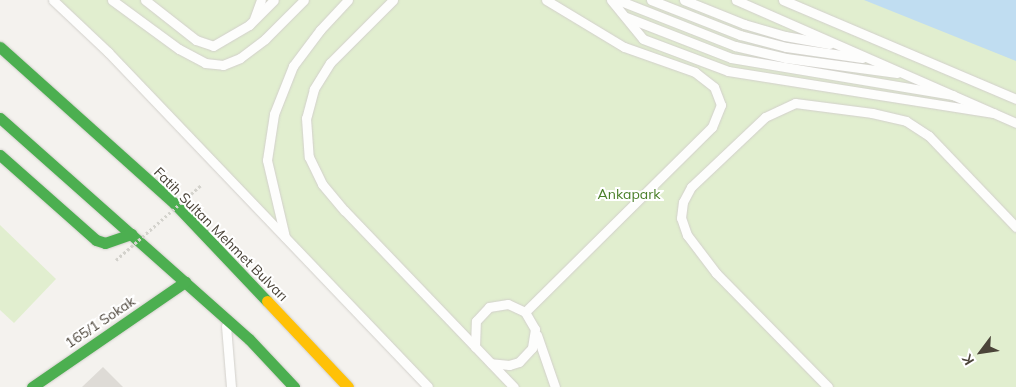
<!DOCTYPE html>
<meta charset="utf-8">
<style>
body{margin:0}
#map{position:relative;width:1016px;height:387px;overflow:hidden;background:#f4f2ee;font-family:Mulish,sans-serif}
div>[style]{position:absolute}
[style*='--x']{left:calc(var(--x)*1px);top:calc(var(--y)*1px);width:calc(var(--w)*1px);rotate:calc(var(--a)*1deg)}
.green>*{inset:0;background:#e1eecf}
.water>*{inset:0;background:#c0ddf1}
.building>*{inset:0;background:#dedbd6}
.roads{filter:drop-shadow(0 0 1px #d2d0cb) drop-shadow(0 0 1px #d2d0cb)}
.lane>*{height:9px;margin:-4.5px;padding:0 4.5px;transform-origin:4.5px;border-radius:4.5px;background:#fdfdfc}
.fast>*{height:11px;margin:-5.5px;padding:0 5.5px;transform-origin:5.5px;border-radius:5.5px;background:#4caf50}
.slow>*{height:11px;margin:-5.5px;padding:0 5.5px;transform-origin:5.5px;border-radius:5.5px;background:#ffc107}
.path-bridge>*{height:3px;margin-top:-1.5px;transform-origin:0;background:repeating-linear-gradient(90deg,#d3d2cc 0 2.5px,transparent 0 5px)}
span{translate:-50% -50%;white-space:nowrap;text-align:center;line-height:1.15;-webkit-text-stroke:4px #fff;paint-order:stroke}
.park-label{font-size:14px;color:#4a7f2a}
.street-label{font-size:14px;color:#4b4439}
.north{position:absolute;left:956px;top:327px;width:50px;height:50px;-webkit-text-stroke:4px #fff;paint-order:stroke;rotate:239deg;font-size:14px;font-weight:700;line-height:20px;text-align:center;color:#4b4439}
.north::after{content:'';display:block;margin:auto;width:18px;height:22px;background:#4b4439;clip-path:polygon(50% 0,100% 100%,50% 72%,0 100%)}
</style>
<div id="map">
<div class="green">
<i style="clip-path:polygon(59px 0,1016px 0,1016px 387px,424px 387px)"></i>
<i style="clip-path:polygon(0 225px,56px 279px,14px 323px,0 310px)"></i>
</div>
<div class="water">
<i style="clip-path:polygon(864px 0,1016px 0,1016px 61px)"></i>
</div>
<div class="building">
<i style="clip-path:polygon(103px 367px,123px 387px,82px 387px)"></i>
</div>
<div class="roads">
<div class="lane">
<i style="--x:53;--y:0;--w:76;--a:43.4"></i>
<i style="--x:108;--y:52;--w:463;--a:46.3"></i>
<i style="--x:112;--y:0;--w:83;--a:36.2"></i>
<i style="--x:179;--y:49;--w:30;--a:28"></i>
<i style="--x:205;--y:63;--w:18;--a:6"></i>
<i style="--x:223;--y:65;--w:18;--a:-22"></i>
<i style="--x:240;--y:58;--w:31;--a:-37"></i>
<i style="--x:265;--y:39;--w:55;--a:-45"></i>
<i style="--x:145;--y:0;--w:65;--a:38.1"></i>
<i style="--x:196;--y:40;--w:18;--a:19"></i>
<i style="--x:213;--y:46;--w:42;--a:-30.3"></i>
<i style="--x:249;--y:25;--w:35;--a:-45"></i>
<i style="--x:393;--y:0;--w:89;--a:135"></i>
<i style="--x:330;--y:63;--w:31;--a:122"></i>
<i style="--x:314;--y:89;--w:30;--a:105"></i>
<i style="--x:306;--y:118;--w:39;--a:86"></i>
<i style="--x:309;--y:157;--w:30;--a:64"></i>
<i style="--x:322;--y:184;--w:35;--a:50"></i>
<i style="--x:345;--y:211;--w:244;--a:46.2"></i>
<i style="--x:611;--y:0;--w:50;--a:50.6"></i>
<i style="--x:643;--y:39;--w:91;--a:20.6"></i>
<i style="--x:728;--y:71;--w:269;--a:9"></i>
<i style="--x:618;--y:0;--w:126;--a:21.5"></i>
<i style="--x:735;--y:46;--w:52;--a:13.2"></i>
<i style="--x:786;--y:58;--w:112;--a:7.7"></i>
<i style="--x:651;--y:0;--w:96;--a:21.5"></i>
<i style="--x:740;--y:35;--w:48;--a:14.6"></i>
<i style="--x:786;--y:47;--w:77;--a:8.2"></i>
<i style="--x:684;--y:0;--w:65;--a:21.8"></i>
<i style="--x:744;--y:24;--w:43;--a:16.3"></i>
<i style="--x:785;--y:36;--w:45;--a:10.3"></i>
<i style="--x:736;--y:0;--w:306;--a:23.7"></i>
<i style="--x:783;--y:0;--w:253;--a:23"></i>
<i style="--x:626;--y:17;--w:113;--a:21.3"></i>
<i style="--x:731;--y:58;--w:225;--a:9.5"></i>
<i style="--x:254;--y:19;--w:20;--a:-70"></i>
<i style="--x:285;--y:237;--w:79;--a:-103.2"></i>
<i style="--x:267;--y:160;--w:47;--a:-81.3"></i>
<i style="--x:274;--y:114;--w:52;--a:-68.4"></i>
<i style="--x:293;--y:66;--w:45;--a:-53.1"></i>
<i style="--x:320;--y:30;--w:41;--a:-47"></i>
<i style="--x:525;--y:312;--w:263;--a:-44.7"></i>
<i style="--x:712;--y:127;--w:24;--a:-68"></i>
<i style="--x:721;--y:105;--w:19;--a:-111"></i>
<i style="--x:714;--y:87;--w:24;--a:-142"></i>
<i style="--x:695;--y:72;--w:75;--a:-160.6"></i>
<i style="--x:624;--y:47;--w:91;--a:-148.9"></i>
<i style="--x:226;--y:326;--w:61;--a:85.3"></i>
<i style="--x:537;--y:335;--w:55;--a:70.9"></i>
<i style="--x:475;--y:347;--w:26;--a:-88"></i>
<i style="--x:476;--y:321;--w:19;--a:-47"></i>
<i style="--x:489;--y:307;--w:19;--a:-9"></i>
<i style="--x:508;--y:304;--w:19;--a:25"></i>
<i style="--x:525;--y:312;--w:20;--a:60"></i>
<i style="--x:535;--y:329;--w:19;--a:99"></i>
<i style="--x:532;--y:348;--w:19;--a:133"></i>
<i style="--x:519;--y:362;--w:10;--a:163"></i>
<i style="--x:509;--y:365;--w:18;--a:-174"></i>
<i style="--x:828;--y:387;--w:160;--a:-134.5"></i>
<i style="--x:716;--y:273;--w:48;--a:-127.3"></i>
<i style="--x:687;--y:235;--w:18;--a:-109"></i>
<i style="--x:681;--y:218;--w:16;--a:-83"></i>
<i style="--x:683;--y:202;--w:17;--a:-62"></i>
<i style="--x:691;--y:187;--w:102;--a:-43.4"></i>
<i style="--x:765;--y:117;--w:33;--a:-25"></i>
<i style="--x:795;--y:103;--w:78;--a:7.4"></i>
<i style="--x:872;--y:113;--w:35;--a:13"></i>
<i style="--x:906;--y:121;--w:27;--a:33"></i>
<i style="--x:929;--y:136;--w:126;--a:46.3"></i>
</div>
<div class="fast">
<i style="--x:0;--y:47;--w:234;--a:41.9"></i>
<i style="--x:174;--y:203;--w:135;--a:46.5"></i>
<i style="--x:0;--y:118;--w:333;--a:41.6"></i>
<i style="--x:249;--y:339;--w:66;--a:46.8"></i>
<i style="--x:0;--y:155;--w:128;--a:41.5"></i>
<i style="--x:96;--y:240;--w:9;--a:18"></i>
<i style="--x:105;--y:243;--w:28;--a:-19"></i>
<i style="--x:32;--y:387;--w:186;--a:-34.5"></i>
</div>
<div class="slow">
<i style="--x:267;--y:301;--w:118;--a:46.7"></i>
</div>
</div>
<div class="path-bridge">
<i style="--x:116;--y:260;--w:113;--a:-41.4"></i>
</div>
<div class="park-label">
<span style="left:629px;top:194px">Ankapark</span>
</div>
<div class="street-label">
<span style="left:221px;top:234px;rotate:45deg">Fatih Sultan Mehmet Bulvarı</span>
<span style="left:100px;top:322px;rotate:-34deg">165/1 Sokak</span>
</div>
<div class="north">K</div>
</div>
